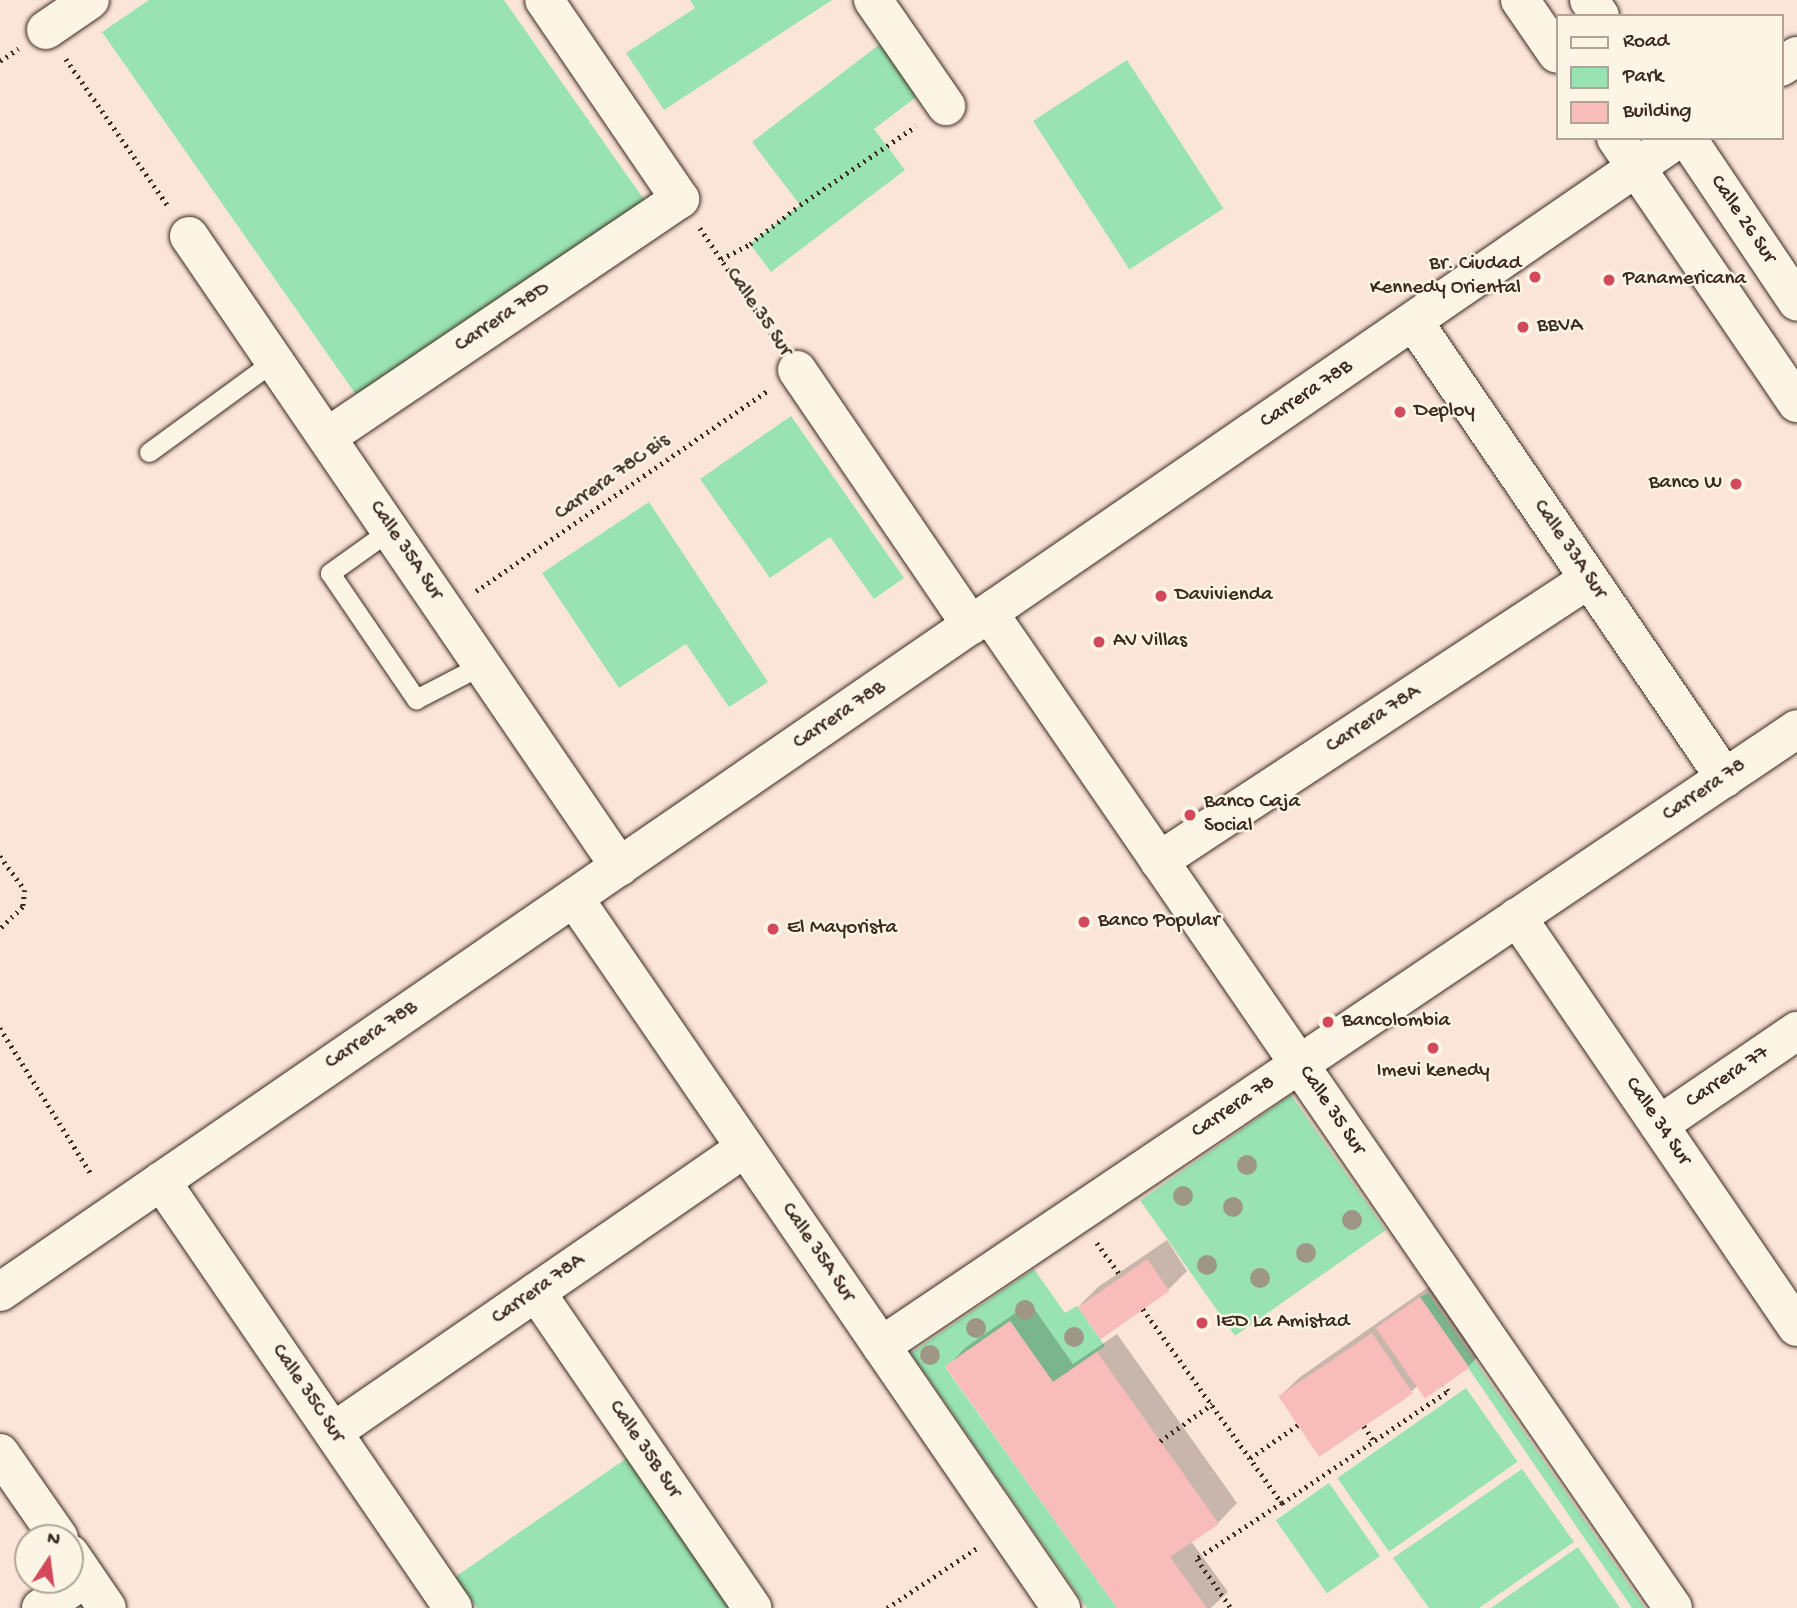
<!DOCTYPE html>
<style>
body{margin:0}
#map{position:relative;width:1797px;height:1608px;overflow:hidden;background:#fbe4d8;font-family:"Gochi Hand",sans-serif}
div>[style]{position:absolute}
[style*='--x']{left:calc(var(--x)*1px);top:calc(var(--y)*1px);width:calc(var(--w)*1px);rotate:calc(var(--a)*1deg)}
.green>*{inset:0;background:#99e3b2;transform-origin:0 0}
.shadow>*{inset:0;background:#0003}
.building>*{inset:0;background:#f8bcba;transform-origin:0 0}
.path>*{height:4.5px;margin-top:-2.25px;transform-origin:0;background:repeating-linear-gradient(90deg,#3b2a1e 0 2px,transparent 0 7px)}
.roads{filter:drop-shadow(0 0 2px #3b2a1e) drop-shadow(0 0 2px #3b2a1e)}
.service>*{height:19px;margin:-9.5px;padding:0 9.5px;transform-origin:9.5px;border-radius:9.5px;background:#fcf5e5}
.minor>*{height:38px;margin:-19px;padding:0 19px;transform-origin:19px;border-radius:19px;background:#fcf5e5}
.tertiary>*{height:38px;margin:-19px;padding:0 19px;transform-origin:19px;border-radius:19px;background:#fcf5e5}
.secondary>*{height:38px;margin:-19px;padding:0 19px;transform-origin:19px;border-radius:19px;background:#fcf5e5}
.trees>*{width:20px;height:20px;margin:-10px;border-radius:50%;background:#9e9786}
.dots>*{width:19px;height:19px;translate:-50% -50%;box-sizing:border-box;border:4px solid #fcf5e5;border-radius:50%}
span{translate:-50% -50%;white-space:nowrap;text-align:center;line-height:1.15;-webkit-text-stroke:5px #fcf5e5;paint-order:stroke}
.street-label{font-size:21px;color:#3b2a1e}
.poi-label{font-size:21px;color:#3b2a1e}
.right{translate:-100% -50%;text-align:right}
.left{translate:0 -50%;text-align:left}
.legend{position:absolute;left:1556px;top:14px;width:228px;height:126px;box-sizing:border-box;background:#fcf5e5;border:2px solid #afa495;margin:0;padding:9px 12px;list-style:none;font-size:21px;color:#3b2a1e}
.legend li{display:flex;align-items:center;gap:14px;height:35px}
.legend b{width:35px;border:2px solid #afa495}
.north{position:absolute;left:14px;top:1524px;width:70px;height:70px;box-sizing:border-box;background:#fcf5e5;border:2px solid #afa495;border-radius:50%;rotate:13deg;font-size:19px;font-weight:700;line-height:28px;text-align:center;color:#3b2a1e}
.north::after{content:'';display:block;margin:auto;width:24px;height:32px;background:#d1495b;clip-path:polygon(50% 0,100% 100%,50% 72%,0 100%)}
</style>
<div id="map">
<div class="green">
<i style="clip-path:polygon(149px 0,504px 0,645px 201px,359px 399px,102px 32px)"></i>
<i style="clip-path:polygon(690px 0,832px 0,664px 110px,626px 53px,695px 8px)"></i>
<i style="clip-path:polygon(880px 44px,919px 95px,874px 129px,905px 170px,771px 272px,750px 244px,800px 205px,752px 142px)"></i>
<i style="left:1127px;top:60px;width:177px;height:112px;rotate:57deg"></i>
<i style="clip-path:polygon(791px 416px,904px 578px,874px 599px,830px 537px,770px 578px,700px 479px)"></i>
<i style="clip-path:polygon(649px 502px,768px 682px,729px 707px,686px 644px,619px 688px,542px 573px)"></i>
<i style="left:1291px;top:1095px;width:165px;height:184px;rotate:55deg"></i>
<i style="clip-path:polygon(1034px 1269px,1065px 1313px,1077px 1306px,1105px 1346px,1053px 1382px,1010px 1321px,945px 1367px,1117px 1608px,1087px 1608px,911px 1353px)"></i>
<i style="clip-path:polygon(1428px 1293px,1645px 1608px,1632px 1608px,1420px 1297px)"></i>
<i style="left:1466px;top:1388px;width:90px;height:157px;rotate:55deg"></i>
<i style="clip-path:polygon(627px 1458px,729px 1608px,477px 1608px,455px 1577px)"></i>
<i style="clip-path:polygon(1522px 1469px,1574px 1542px,1479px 1608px,1429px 1608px,1393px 1558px)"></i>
<i style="left:1329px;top:1483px;width:89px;height:65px;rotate:55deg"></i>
<i style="clip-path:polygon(1578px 1547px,1620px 1608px,1491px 1608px)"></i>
</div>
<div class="shadow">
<i style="clip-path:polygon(1167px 1240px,1187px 1271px,1168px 1290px,1079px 1306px,1098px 1287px)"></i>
<i style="clip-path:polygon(1440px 1279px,1487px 1347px,1468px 1367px,1418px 1385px,1412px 1391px,1280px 1396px,1300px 1377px)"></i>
<i style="clip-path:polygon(1030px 1303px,1073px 1364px,1117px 1334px,1237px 1503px,1218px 1523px,1191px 1541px,1228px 1592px,1211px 1608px,1119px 1608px,947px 1367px,966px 1347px)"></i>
</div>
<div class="building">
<i style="left:1147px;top:1259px;width:39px;height:84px;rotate:55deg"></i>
<i style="left:1420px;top:1297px;width:86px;height:54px;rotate:55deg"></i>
<i style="clip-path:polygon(1010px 1321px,1053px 1382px,1097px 1352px,1219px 1524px,1170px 1557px,1207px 1608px,1117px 1608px,945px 1366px)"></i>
<i style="left:1372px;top:1333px;width:73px;height:113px;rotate:56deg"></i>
</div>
<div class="path">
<i style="--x:66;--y:59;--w:180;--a:55.2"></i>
<i style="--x:0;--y:61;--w:22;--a:-34"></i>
<i style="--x:700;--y:228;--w:139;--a:55.9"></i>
<i style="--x:721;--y:259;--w:33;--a:-27"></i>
<i style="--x:750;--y:244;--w:63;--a:-38"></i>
<i style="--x:800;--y:205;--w:140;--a:-34.3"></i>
<i style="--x:476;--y:591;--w:354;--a:-34.5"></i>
<i style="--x:0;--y:856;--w:42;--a:53.7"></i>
<i style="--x:25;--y:890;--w:17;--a:97"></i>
<i style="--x:23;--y:907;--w:32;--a:136"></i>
<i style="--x:0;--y:1028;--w:173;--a:58"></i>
<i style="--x:1097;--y:1243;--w:41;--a:54"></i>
<i style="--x:1143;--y:1309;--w:239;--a:54.4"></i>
<i style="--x:1282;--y:1503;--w:102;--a:146.6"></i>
<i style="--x:1197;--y:1559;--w:60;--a:55.2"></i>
<i style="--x:1364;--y:1426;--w:18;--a:56"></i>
<i style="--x:1160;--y:1441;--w:64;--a:-35.4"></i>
<i style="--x:1250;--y:1458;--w:58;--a:-34.5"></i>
<i style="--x:1282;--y:1503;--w:200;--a:-34"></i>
<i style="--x:1448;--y:1391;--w:7;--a:-124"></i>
<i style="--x:887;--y:1608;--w:108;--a:-33.7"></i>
</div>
<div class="roads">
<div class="service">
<i style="--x:149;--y:452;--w:155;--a:-36.1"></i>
<i style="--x:390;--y:530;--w:74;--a:144.4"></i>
<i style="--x:330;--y:573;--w:153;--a:55.7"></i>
<i style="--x:416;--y:699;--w:74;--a:-27.3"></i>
</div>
<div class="minor">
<i style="--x:873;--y:0;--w:129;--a:55.4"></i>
<i style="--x:46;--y:30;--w:53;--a:-34.3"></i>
<i style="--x:189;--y:236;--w:764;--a:55.67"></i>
<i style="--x:1414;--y:322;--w:552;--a:55.71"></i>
<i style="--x:797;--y:370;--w:309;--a:55.7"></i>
<i style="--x:327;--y:437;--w:426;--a:-34"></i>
<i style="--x:680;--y:199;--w:241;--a:-124.3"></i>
<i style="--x:989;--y:613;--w:1207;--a:55.49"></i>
<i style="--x:1159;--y:861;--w:514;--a:-33.26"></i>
<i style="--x:574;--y:898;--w:861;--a:55.55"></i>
<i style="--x:1517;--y:917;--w:496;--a:55.7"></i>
<i style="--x:1659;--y:1125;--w:167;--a:-34.3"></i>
<i style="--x:161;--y:1181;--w:517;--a:55.63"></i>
<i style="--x:536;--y:1292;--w:383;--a:55.6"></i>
<i style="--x:881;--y:1346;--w:1104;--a:-33.96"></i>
<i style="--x:333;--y:1432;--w:500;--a:-34.58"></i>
<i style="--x:41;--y:1608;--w:54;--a:-33.7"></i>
</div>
<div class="tertiary">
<i style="--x:1781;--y:67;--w:19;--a:-35"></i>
<i style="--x:0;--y:1292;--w:2037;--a:-34.5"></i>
<i style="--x:0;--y:1453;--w:103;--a:55.2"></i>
<i style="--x:70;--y:1554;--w:65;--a:55.6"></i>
</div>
<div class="secondary">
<i style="--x:1520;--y:0;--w:65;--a:55.6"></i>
<i style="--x:1589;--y:0;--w:19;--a:55"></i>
<i style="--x:1616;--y:138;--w:321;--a:55.7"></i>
<i style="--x:1687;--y:138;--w:197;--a:56.1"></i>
</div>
</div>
<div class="trees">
<i style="left:1247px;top:1165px"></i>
<i style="left:1183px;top:1196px"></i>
<i style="left:1233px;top:1207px"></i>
<i style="left:1352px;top:1220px"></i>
<i style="left:1306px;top:1253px"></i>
<i style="left:1207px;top:1265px"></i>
<i style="left:1260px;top:1278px"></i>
<i style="left:1025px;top:1310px"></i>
<i style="left:976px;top:1328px"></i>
<i style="left:1074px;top:1337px"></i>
<i style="left:930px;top:1355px"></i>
</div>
<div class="dots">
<i style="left:1535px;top:277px;background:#d1495b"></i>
<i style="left:1609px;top:280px;background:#d1495b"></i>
<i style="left:1523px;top:327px;background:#d1495b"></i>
<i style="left:1400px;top:412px;background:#d1495b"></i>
<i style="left:1736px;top:484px;background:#d1495b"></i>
<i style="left:1161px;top:596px;background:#d1495b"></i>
<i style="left:1099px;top:642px;background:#d1495b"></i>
<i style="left:1190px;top:815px;background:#d1495b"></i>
<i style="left:1084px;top:922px;background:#d1495b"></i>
<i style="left:773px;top:929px;background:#d1495b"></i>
<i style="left:1328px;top:1022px;background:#d1495b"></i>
<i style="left:1433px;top:1048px;background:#d1495b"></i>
<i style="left:1202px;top:1323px;background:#d1495b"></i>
</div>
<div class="street-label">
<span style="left:1742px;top:220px;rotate:56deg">Calle 26 Sur</span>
<span style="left:758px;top:313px;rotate:56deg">Calle 35 Sur</span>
<span style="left:503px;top:318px;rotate:-34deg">Carrera 78D</span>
<span style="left:1307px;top:395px;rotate:-34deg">Carrera 78B</span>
<span style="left:613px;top:478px;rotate:-35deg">Carrera 78C Bis</span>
<span style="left:1569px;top:550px;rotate:56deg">Calle 33A Sur</span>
<span style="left:405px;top:551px;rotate:56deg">Calle 35A Sur</span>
<span style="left:840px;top:716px;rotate:-34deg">Carrera 78B</span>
<span style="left:1374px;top:720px;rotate:-33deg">Carrera 78A</span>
<span style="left:1705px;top:791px;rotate:-34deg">Carrera 78</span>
<span style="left:372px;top:1036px;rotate:-34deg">Carrera 78B</span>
<span style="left:1728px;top:1078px;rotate:-34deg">Carrera 77</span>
<span style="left:1234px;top:1108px;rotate:-34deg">Carrera 78</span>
<span style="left:1331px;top:1111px;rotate:56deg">Calle 35 Sur</span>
<span style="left:1657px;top:1122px;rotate:56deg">Calle 34 Sur</span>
<span style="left:817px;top:1253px;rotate:56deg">Calle 35A Sur</span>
<span style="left:539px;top:1290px;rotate:-35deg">Carrera 78A</span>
<span style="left:307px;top:1394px;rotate:56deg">Calle 35C Sur</span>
<span style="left:644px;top:1450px;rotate:56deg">Calle 35B Sur</span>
</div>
<div class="poi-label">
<span class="right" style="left:1521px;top:277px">Br. Ciudad<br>Kennedy Oriental</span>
<span class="left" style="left:1623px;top:280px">Panamericana</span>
<span class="left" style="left:1537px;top:327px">BBVA</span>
<span class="left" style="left:1414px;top:412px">Deploy</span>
<span class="right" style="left:1722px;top:484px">Banco W</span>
<span class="left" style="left:1175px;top:596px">Davivienda</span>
<span class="left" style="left:1113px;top:642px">AV Villas</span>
<span class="left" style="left:1204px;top:815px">Banco Caja<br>Social</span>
<span class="left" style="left:1098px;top:922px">Banco Popular</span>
<span class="left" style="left:787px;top:929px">El Mayorista</span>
<span class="left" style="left:1342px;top:1022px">Bancolombia</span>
<span style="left:1433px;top:1072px">Imevi kenedy</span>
<span class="left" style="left:1216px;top:1323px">IED La Amistad</span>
</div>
<ul class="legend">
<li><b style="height:9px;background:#fcf5e5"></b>Road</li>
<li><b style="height:19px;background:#99e3b2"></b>Park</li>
<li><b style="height:19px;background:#f8bcba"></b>Building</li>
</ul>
<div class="north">N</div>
</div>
